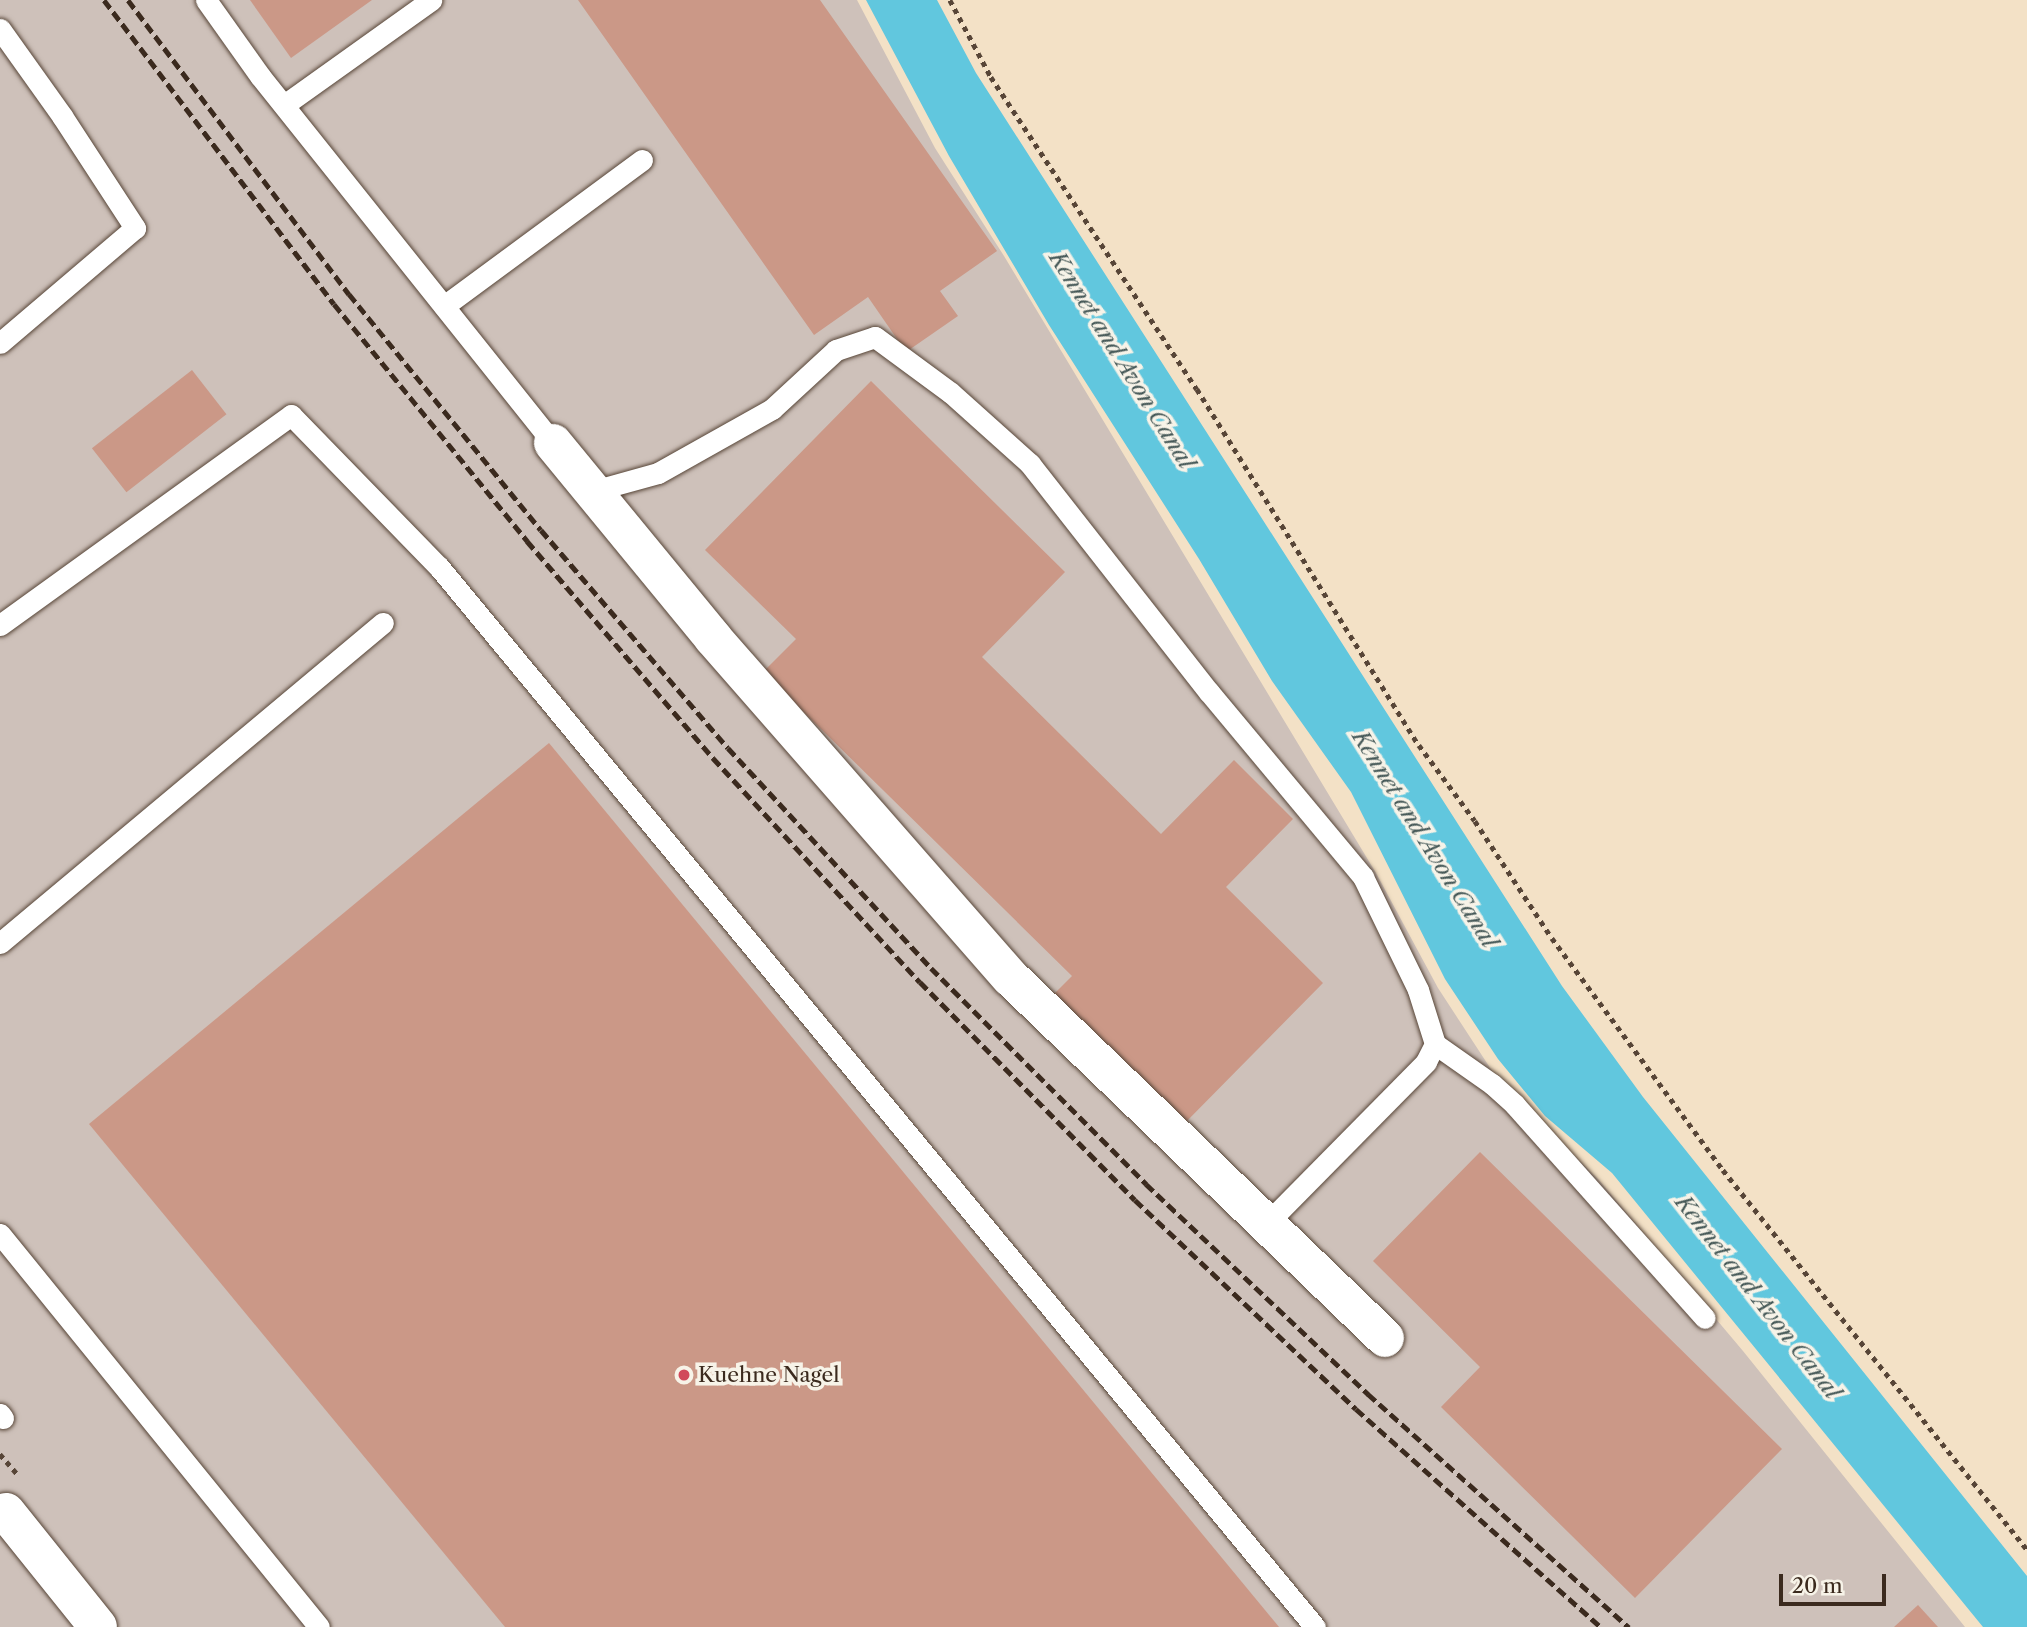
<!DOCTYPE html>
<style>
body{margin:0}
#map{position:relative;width:2027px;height:1627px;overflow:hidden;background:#f3e1c6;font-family:"Libre Caslon Text",serif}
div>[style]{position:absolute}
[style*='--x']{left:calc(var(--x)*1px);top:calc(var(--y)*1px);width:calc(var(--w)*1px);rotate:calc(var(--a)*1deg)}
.industrial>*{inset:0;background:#cec1ba}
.water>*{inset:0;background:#61c7de}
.building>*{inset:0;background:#cb9887;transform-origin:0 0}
.path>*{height:4.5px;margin-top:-2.25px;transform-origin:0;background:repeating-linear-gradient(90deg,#574537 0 5px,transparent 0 10px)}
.roads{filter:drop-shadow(0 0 2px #574537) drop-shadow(0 0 2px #574537)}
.service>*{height:21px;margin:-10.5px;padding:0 10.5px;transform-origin:10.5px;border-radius:10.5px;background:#fff}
.minor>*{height:38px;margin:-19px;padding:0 19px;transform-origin:19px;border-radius:19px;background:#fff}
.rail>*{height:5px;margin-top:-2.5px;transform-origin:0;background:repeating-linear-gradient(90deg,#3b2a1e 0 10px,transparent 0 15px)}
.dots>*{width:19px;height:19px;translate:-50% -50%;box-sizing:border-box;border:4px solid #f7f3e8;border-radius:50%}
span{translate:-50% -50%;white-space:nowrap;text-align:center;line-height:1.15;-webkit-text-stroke:7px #f7f3e8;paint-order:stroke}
.poi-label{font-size:21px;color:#3b2a1e}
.left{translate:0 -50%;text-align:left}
.water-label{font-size:23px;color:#465958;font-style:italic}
.scale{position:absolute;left:1779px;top:1574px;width:107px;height:32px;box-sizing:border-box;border:4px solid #3b2a1e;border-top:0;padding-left:9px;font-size:21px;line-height:24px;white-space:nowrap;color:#3b2a1e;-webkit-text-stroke:5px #f7f3e8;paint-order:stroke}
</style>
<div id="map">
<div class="industrial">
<i style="clip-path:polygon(0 0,857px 0,935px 148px,1004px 256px,1376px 873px,1438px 988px,1498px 1080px,1598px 1179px,1743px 1351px,1965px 1627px,0 1627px)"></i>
</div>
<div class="water">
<i style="clip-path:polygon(866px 0,937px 0,976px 73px,1562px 986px,1643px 1097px,2027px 1576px,2027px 1627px,1983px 1627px,1612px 1173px,1545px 1116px,1498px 1059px,1445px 979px,1351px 792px,1272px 681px,1199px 559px,1049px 325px,949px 156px)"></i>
</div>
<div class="building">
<i style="clip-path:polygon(250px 0,372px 0,291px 58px)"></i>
<i style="clip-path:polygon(578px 0,820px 0,997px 251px,940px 291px,958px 316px,906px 352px,868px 297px,814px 335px)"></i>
<i style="left:192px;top:370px;width:56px;height:127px;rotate:52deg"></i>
<i style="clip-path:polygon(871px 381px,1065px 572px,982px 657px,1161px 834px,1234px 760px,1293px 819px,1226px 887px,1323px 983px,1180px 1128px,1049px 999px,1072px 976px,763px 672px,796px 639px,705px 550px)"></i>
<i style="clip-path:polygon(549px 743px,1279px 1627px,505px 1627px,89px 1124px)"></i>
<i style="clip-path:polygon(1480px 1152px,1782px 1449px,1635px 1598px,1441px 1407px,1480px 1367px,1373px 1261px)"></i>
<i style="clip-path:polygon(1918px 1605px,1938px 1627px,1894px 1627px)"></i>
</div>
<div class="path">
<i style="--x:950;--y:0;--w:87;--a:62"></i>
<i style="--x:991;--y:77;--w:374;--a:56.6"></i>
<i style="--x:1197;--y:389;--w:420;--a:58.1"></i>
<i style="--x:1419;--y:745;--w:94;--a:53.6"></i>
<i style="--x:1475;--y:821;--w:140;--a:56.7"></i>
<i style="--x:1552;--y:938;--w:288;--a:53.6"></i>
<i style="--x:1723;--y:1170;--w:487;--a:51.3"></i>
<i style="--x:0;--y:1454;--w:28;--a:49"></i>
</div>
<div class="roads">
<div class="service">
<i style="--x:206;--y:0;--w:93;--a:54.6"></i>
<i style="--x:260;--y:76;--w:470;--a:51.4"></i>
<i style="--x:0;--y:29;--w:107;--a:54.5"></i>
<i style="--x:62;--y:116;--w:134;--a:56.9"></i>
<i style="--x:135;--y:228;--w:177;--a:139.6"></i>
<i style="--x:284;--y:105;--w:181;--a:-35.5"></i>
<i style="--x:444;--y:306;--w:246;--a:-36.4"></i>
<i style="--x:593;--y:491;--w:67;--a:-15.5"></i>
<i style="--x:658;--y:473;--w:131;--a:-29.3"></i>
<i style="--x:772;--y:409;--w:87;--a:-42.7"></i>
<i style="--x:836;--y:350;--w:41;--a:-18.4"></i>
<i style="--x:875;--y:337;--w:94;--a:36.4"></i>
<i style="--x:951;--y:393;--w:106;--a:41.9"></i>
<i style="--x:1030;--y:464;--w:290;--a:51.9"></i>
<i style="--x:1209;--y:692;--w:241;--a:50.2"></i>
<i style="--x:1363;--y:877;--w:126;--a:64"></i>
<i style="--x:1418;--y:990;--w:57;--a:72.5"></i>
<i style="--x:1435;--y:1044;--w:20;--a:117"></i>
<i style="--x:1426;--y:1062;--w:226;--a:134.6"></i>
<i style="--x:0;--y:625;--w:359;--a:-35.8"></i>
<i style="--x:291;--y:415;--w:212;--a:45.8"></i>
<i style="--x:439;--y:567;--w:1375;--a:50.43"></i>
<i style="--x:0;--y:943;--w:499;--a:-39.9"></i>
<i style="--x:1435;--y:1044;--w:70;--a:35.1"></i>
<i style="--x:1492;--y:1084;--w:31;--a:42"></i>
<i style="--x:1515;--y:1105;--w:285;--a:48.3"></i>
<i style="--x:0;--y:1234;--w:506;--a:50.93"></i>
<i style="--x:0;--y:1414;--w:5;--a:53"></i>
</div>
<div class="minor">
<i style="--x:553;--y:443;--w:252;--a:50.6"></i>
<i style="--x:713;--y:638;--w:452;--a:48.8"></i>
<i style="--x:1011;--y:978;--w:519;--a:43.91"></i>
<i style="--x:6;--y:1512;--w:147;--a:51.3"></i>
</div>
</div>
<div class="rail">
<i style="--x:104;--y:0;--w:381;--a:52.9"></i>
<i style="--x:334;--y:304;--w:306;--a:50.8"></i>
<i style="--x:527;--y:541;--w:286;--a:49.4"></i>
<i style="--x:713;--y:758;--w:305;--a:47.3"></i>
<i style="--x:920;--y:982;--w:306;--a:45.4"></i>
<i style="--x:1135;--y:1200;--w:304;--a:43.4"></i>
<i style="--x:1356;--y:1409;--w:328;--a:41.7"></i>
<i style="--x:128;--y:0;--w:368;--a:53.1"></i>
<i style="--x:349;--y:294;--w:304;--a:50.9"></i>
<i style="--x:541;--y:530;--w:287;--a:49.4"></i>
<i style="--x:728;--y:748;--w:299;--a:47.3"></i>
<i style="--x:931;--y:968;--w:305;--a:45.1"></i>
<i style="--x:1146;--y:1184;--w:306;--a:43.4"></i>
<i style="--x:1368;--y:1394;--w:350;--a:41.8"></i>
</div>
<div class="dots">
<i style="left:684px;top:1375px;background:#d1495b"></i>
</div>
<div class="poi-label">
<span class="left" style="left:698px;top:1375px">Kuehne Nagel</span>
</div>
<div class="water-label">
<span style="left:1122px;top:360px;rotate:58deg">Kennet and Avon Canal</span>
<span style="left:1425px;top:839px;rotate:58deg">Kennet and Avon Canal</span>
<span style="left:1758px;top:1297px;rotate:52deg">Kennet and Avon Canal</span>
</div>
<div class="scale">20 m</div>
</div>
